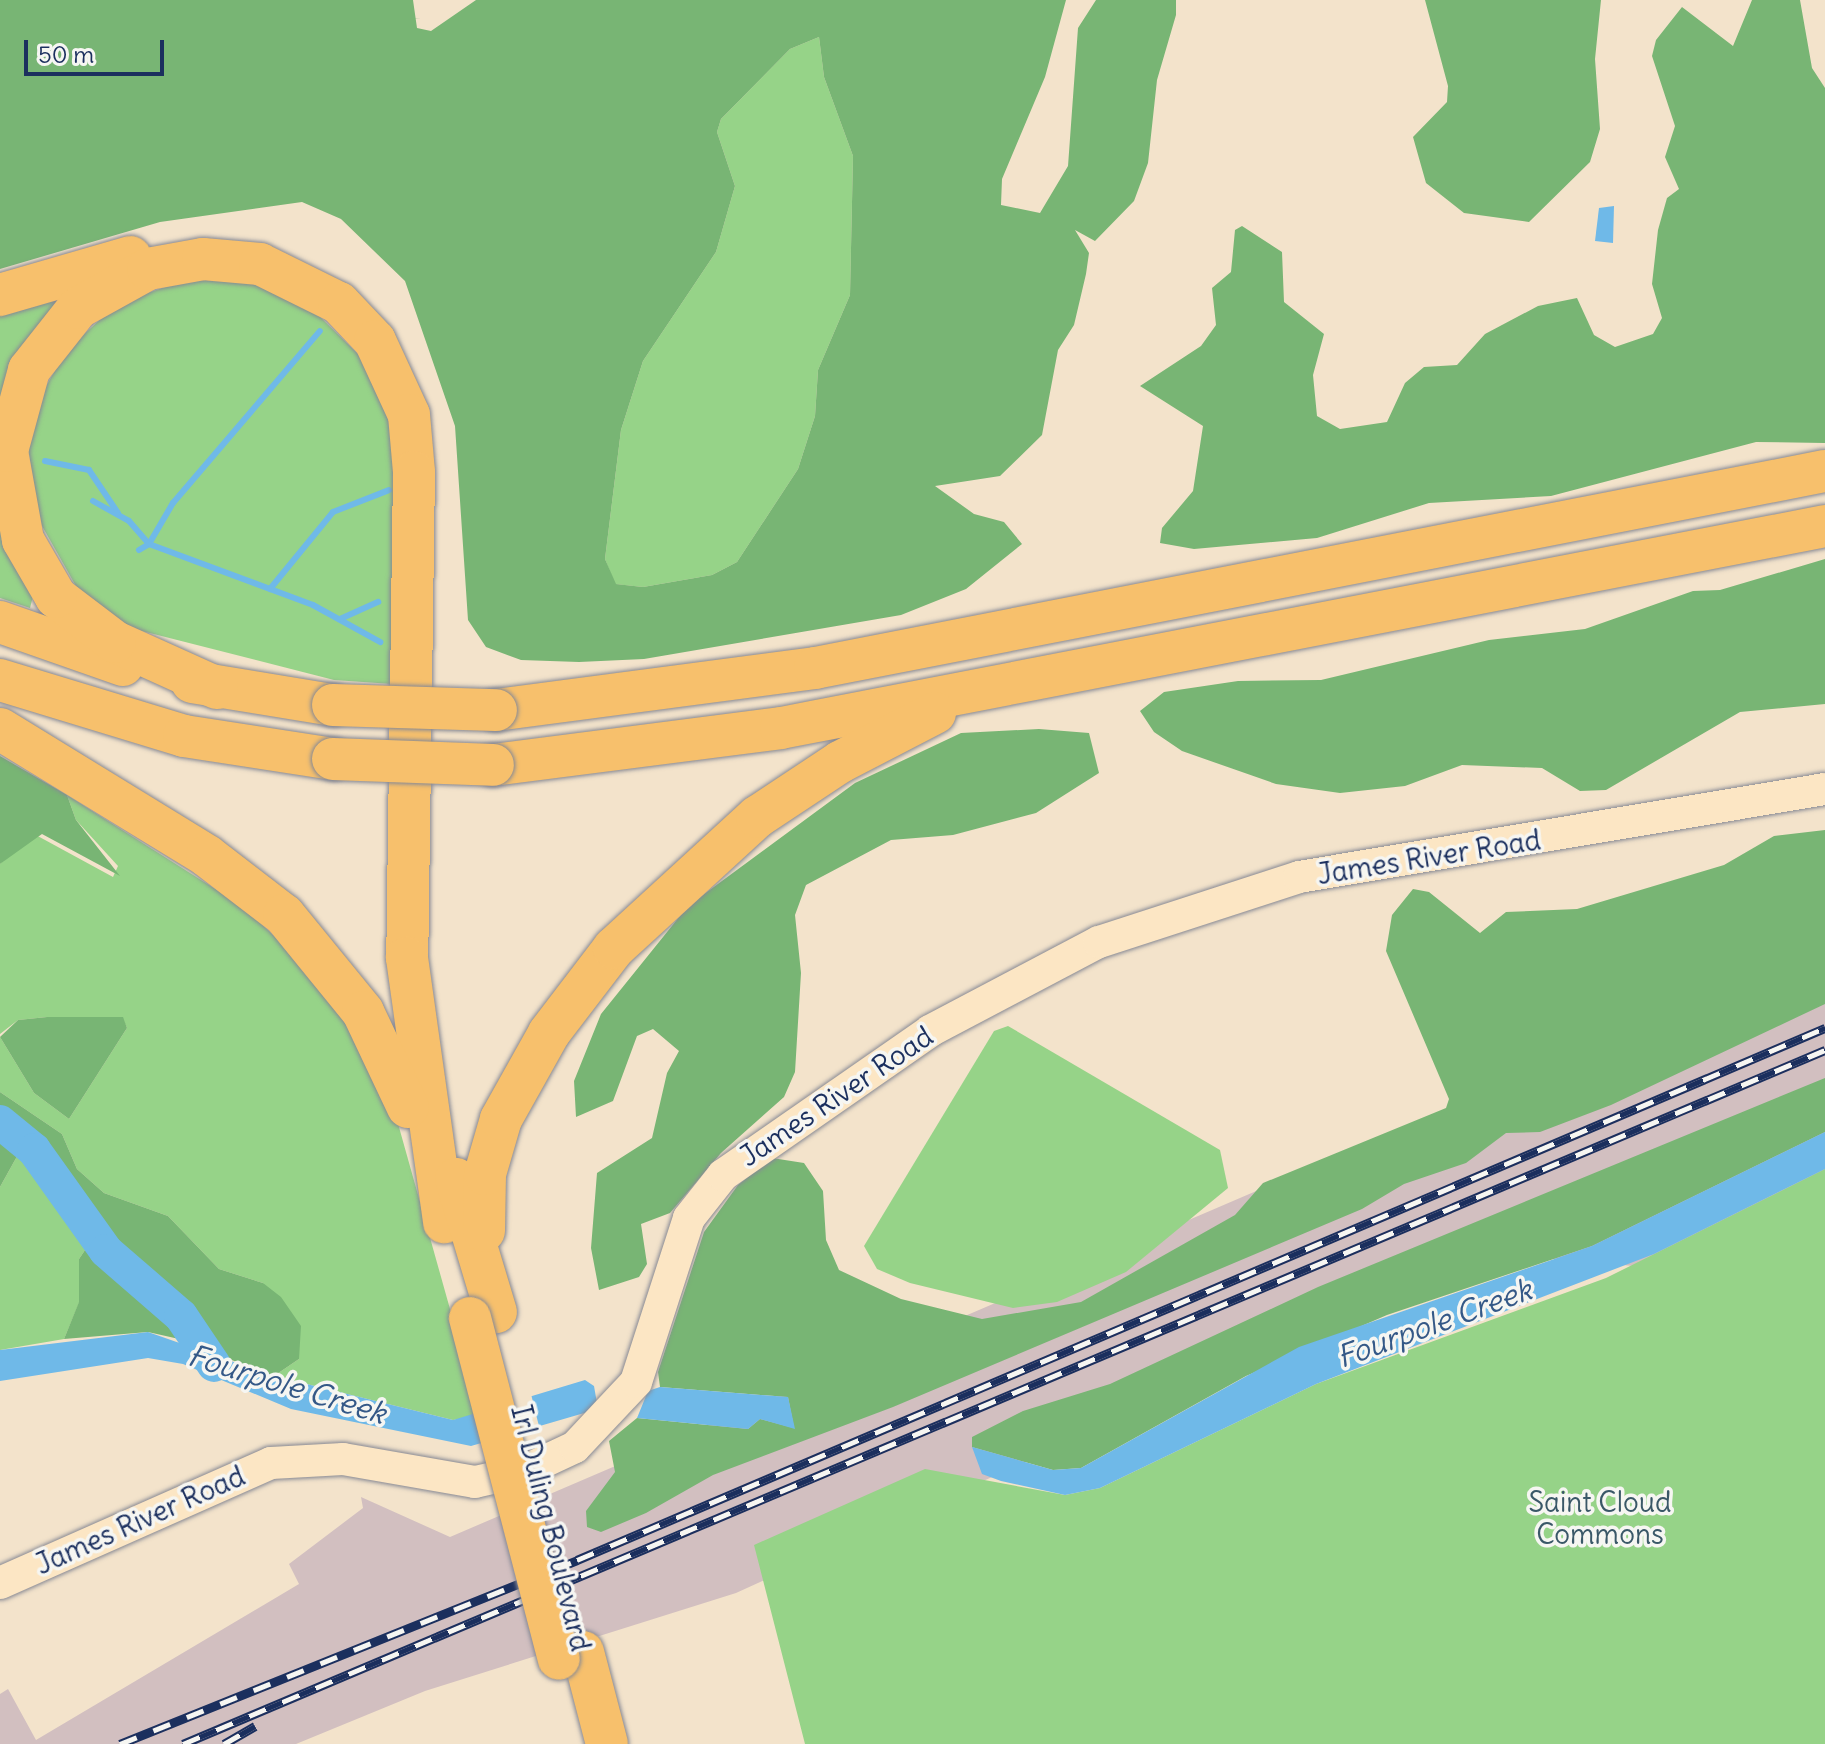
<!DOCTYPE html>
<style>
body{margin:0}
#map{position:relative;width:1825px;height:1744px;overflow:hidden;background:#f3e3cb;font-family:Delius,sans-serif}
div>[style]{position:absolute}
[style*='--x']{left:calc(var(--x)*1px);top:calc(var(--y)*1px);width:calc(var(--w)*1px);rotate:calc(var(--a)*1deg)}
.industrial>*{inset:0;background:#d2bfc0}
.green>*{inset:0;background:#96d388}
.forest>*{inset:0;background:#78b574}
.water>*{inset:0;background:#6fb9e8}
.pier>*{inset:0;background:#f3e3cb;transform-origin:0 0}
.stream>*{height:6px;margin:-3px;padding:0 3px;transform-origin:3px;border-radius:3px;background:#6fb9e8}
.river>*{height:34px;margin:-17px;padding:0 17px;transform-origin:17px;border-radius:17px;background:#6fb9e8}
.roads{filter:drop-shadow(0 0 2px #878994) drop-shadow(0 0 2px #878994)}
.secondary>*{height:32px;margin:-16px;padding:0 16px;transform-origin:16px;border-radius:16px;background:#fce6c4}
.highway>*{height:42px;margin:-21px;padding:0 21px;transform-origin:21px;border-radius:21px;background:#f7c06c}
.rail>*{height:9px;margin-top:-4.5px;transform-origin:0;background:repeating-linear-gradient(90deg,#f6f6f2 0 18px,#1b2f5e 0 36px);box-sizing:border-box;border-block:2px solid #1b2f5e}
.bridges{filter:drop-shadow(0 0 2px #878994) drop-shadow(0 0 2px #878994)}
.highway-bridge>*{height:42px;margin:-21px;padding:0 21px;transform-origin:21px;border-radius:21px;background:#f7c06c}
span{translate:-50% -50%;white-space:nowrap;text-align:center;line-height:1.15;-webkit-text-stroke:7px #f6f6f2;paint-order:stroke}
.street-label{font-size:28px;color:#1b2f5e}
.park-label{font-size:28px;color:#3a5868}
.water-label{font-size:30px;color:#345887;font-style:italic}
.scale{position:absolute;left:24px;top:40px;width:140px;height:36px;box-sizing:border-box;border:4px solid #1b2f5e;border-top:0;padding-left:10px;font-size:24px;line-height:28px;white-space:nowrap;color:#1b2f5e;-webkit-text-stroke:6px #f6f6f2;paint-order:stroke}
</style>
<div id="map">
<div class="industrial">
<i style="clip-path:polygon(1825px 947px,1825px 1283px,1487px 1253px,736px 1593px,425px 1691px,296px 1744px,0 1744px,0 1694px,8px 1689px,36px 1740px,299px 1584px,289px 1564px,363px 1508px,361px 1497px,450px 1537px)"></i>
</div>
<div class="green">
<i style="clip-path:polygon(819px 37px,824px 77px,853px 156px,850px 295px,818px 370px,815px 416px,798px 469px,737px 562px,712px 575px,643px 587px,615px 584px,605px 559px,621px 430px,643px 361px,716px 252px,735px 186px,717px 132px,721px 119px,790px 49px)"></i>
<i style="clip-path:polygon(189px 279px,240px 279px,307px 304px,363px 359px,392px 421px,398px 466px,392px 684px,334px 680px,130px 628px,77px 588px,37px 517px,28px 446px,44px 390px,66px 351px,118px 303px)"></i>
<i style="clip-path:polygon(47px 299px,61px 301px,0 417px,0 309px)"></i>
<i style="clip-path:polygon(0 507px,33px 596px,30px 608px,0 598px)"></i>
<i style="clip-path:polygon(67px 795px,242px 906px,289px 950px,358px 1038px,397px 1120px,480px 1416px,453px 1420px,274px 1376px,299px 1359px,263px 1283px,219px 1269px,168px 1216px,104px 1193px,77px 1169px,62px 1134px,0 1092px,0 1037px,34px 1093px,69px 1119px,127px 1028px,122px 1017px,47px 1017px,18px 1020px,0 1034px,0 864px,34px 834px,113px 877px,118px 866px,76px 820px)"></i>
<i style="clip-path:polygon(1008px 1026px,1220px 1150px,1228px 1188px,1126px 1272px,1057px 1302px,1013px 1308px,910px 1283px,877px 1269px,864px 1246px,994px 1031px)"></i>
<i style="clip-path:polygon(20px 1151px,87px 1247px,79px 1259px,79px 1303px,64px 1339px,0 1350px,0 1187px)"></i>
<i style="clip-path:polygon(1825px 1169px,1825px 1744px,805px 1744px,754px 1545px,925px 1469px,1065px 1495px,1100px 1488px,1316px 1384px,1606px 1278px)"></i>
</div>
<div class="forest">
<i style="clip-path:polygon(evenodd,0 0,413px 0,417px 28px,431px 31px,476px 0,1066px 0,1045px 77px,1002px 179px,1001px 205px,1040px 213px,1068px 166px,1078px 28px,1096px 0,1176px 0,1176px 15px,1157px 80px,1148px 163px,1134px 201px,1095px 241px,1075px 230px,1089px 253px,1086px 274px,1074px 325px,1058px 350px,1042px 435px,1000px 476px,935px 486px,974px 514px,1004px 522px,1022px 544px,966px 589px,901px 615px,644px 659px,579px 662px,521px 660px,486px 647px,468px 620px,455px 426px,405px 281px,341px 219px,302px 202px,160px 222px,0 269px,0 0,819px 37px,824px 77px,853px 156px,850px 295px,818px 370px,815px 416px,798px 469px,737px 562px,712px 575px,643px 587px,616px 584px,605px 559px,621px 430px,643px 361px,716px 252px,735px 186px,717px 132px,721px 119px,790px 49px,819px 37px)"></i>
<i style="clip-path:polygon(1425px 0,1601px 0,1595px 59px,1600px 129px,1590px 162px,1529px 222px,1464px 213px,1426px 183px,1413px 137px,1447px 102px,1448px 86px)"></i>
<i style="clip-path:polygon(1752px 0,1800px 0,1812px 68px,1825px 88px,1825px 443px,1756px 442px,1551px 496px,1429px 503px,1317px 538px,1194px 549px,1160px 543px,1162px 528px,1193px 491px,1203px 426px,1140px 386px,1201px 346px,1216px 325px,1212px 288px,1231px 272px,1235px 230px,1242px 226px,1282px 252px,1284px 302px,1324px 334px,1313px 375px,1317px 416px,1340px 429px,1387px 422px,1405px 383px,1424px 367px,1457px 365px,1485px 334px,1538px 306px,1577px 298px,1594px 335px,1615px 347px,1653px 334px,1662px 318px,1652px 284px,1658px 230px,1667px 198px,1679px 189px,1665px 157px,1675px 126px,1652px 56px,1656px 40px,1682px 7px,1733px 46px)"></i>
<i style="clip-path:polygon(1825px 559px,1825px 704px,1740px 712px,1606px 790px,1580px 791px,1542px 768px,1462px 765px,1405px 786px,1340px 793px,1276px 784px,1182px 751px,1154px 732px,1140px 711px,1164px 692px,1238px 681px,1321px 680px,1489px 640px,1585px 629px,1693px 591px,1720px 590px)"></i>
<i style="clip-path:polygon(1039px 729px,1089px 733px,1099px 773px,1036px 813px,953px 835px,891px 840px,806px 885px,795px 915px,801px 973px,795px 1072px,784px 1097px,721px 1153px,670px 1213px,641px 1224px,647px 1264px,639px 1277px,599px 1290px,591px 1248px,597px 1173px,652px 1138px,667px 1073px,679px 1051px,653px 1029px,637px 1036px,613px 1101px,576px 1117px,574px 1081px,601px 1014px,688px 906px,855px 783px,961px 733px)"></i>
<i style="clip-path:polygon(0 756px,67px 795px,76px 820px,120px 876px,42px 834px,0 864px)"></i>
<i style="clip-path:polygon(1825px 830px,1825px 1004px,1611px 1105px,1540px 1132px,1506px 1133px,1466px 1163px,1404px 1184px,1362px 1209px,893px 1407px,713px 1475px,646px 1513px,601px 1532px,587px 1527px,586px 1511px,615px 1472px,609px 1441px,637px 1418px,748px 1429px,760px 1419px,794px 1428px,788px 1397px,660px 1387px,658px 1372px,704px 1232px,738px 1185px,772px 1158px,804px 1163px,823px 1191px,826px 1240px,839px 1270px,901px 1299px,982px 1319px,1081px 1302px,1235px 1215px,1263px 1183px,1446px 1108px,1449px 1099px,1386px 951px,1392px 915px,1413px 889px,1429px 892px,1480px 933px,1506px 912px,1577px 909px,1724px 865px,1774px 836px)"></i>
<i style="clip-path:polygon(47px 1017px,123px 1017px,127px 1028px,69px 1119px,34px 1093px,0 1037px,18px 1020px)"></i>
<i style="clip-path:polygon(1825px 1078px,1825px 1132px,1592px 1246px,1387px 1315px,1246px 1376px,1081px 1468px,1053px 1470px,972px 1447px,972px 1437px,1023px 1411px,1110px 1384px,1318px 1287px)"></i>
<i style="clip-path:polygon(0 1092px,62px 1134px,77px 1169px,104px 1193px,168px 1216px,219px 1269px,263px 1283px,281px 1297px,301px 1326px,299px 1359px,274px 1376px,229px 1359px,179px 1302px,116px 1253px,42px 1148px,0 1116px)"></i>
<i style="clip-path:polygon(0 1132px,20px 1151px,0 1187px)"></i>
<i style="clip-path:polygon(87px 1247px,153px 1307px,179px 1339px,148px 1332px,64px 1339px,79px 1302px,79px 1259px)"></i>
</div>
<div class="water">
<i style="clip-path:polygon(1614px 206px,1613px 243px,1595px 241px,1599px 208px)"></i>
<i style="clip-path:polygon(1825px 1132px,1825px 1169px,1654px 1254px,1316px 1384px,1100px 1488px,1065px 1495px,1001px 1481px,982px 1474px,972px 1447px,1053px 1470px,1081px 1468px,1299px 1347px,1592px 1246px)"></i>
<i style="clip-path:polygon(148px 1332px,274px 1376px,453px 1420px,585px 1380px,594px 1386px,598px 1409px,471px 1446px,291px 1409px,183px 1364px,148px 1358px,0 1381px,0 1350px)"></i>
<i style="clip-path:polygon(660px 1387px,788px 1397px,795px 1429px,760px 1419px,748px 1429px,637px 1418px,648px 1391px)"></i>
</div>
<div class="pier">
<i style="left:531px;top:1394px;width:37px;height:55px;rotate:76deg"></i>
</div>
<div class="stream">
<i style="--x:45;--y:461;--w:45;--a:11.6"></i>
<i style="--x:89;--y:470;--w:52;--a:56"></i>
<i style="--x:93;--y:501;--w:41;--a:29.1"></i>
<i style="--x:129;--y:521;--w:30;--a:49"></i>
<i style="--x:149;--y:544;--w:48;--a:-59.7"></i>
<i style="--x:173;--y:503;--w:226;--a:-49.5"></i>
<i style="--x:139;--y:550;--w:12;--a:-31"></i>
<i style="--x:149;--y:544;--w:175;--a:20.4"></i>
<i style="--x:313;--y:605;--w:77;--a:28.9"></i>
<i style="--x:270;--y:589;--w:99;--a:-50.7"></i>
<i style="--x:333;--y:512;--w:60;--a:-21.4"></i>
<i style="--x:340;--y:619;--w:42;--a:-24.1"></i>
</div>
<div class="river">
<i style="--x:0;--y:1122;--w:44;--a:39.5"></i>
<i style="--x:34;--y:1150;--w:124;--a:54.5"></i>
<i style="--x:106;--y:1251;--w:99;--a:40.9"></i>
<i style="--x:181;--y:1316;--w:59;--a:56"></i>
</div>
<div class="roads">
<div class="secondary">
<i style="--x:0;--y:1583;--w:296;--a:-23.9"></i>
<i style="--x:271;--y:1463;--w:72;--a:-3.2"></i>
<i style="--x:343;--y:1459;--w:134;--a:9.9"></i>
<i style="--x:475;--y:1482;--w:50;--a:-12.7"></i>
<i style="--x:524;--y:1471;--w:56;--a:-25.2"></i>
<i style="--x:575;--y:1447;--w:89;--a:-46.8"></i>
<i style="--x:636;--y:1382;--w:172;--a:-72.1"></i>
<i style="--x:689;--y:1218;--w:55;--a:-51.7"></i>
<i style="--x:723;--y:1175;--w:252;--a:-34.8"></i>
<i style="--x:930;--y:1031;--w:191;--a:-27.8"></i>
<i style="--x:1099;--y:942;--w:210;--a:-18"></i>
<i style="--x:1299;--y:877;--w:533;--a:-9.5"></i>
</div>
<div class="highway">
<i style="--x:0;--y:295;--w:136;--a:-16.2"></i>
<i style="--x:0;--y:622;--w:130;--a:19.3"></i>
<i style="--x:0;--y:680;--w:192;--a:16.9"></i>
<i style="--x:184;--y:736;--w:151;--a:8.8"></i>
<i style="--x:192;--y:682;--w:143;--a:9.3"></i>
<i style="--x:217;--y:688;--w:112;--a:-155.7"></i>
<i style="--x:115;--y:642;--w:74;--a:-142.7"></i>
<i style="--x:56;--y:597;--w:66;--a:-120.1"></i>
<i style="--x:23;--y:540;--w:90;--a:-100.2"></i>
<i style="--x:7;--y:451;--w:84;--a:-74.8"></i>
<i style="--x:29;--y:370;--w:79;--a:-51.7"></i>
<i style="--x:78;--y:308;--w:80;--a:-29.1"></i>
<i style="--x:148;--y:269;--w:56;--a:-10.3"></i>
<i style="--x:203;--y:259;--w:57;--a:5"></i>
<i style="--x:260;--y:264;--w:88;--a:26.3"></i>
<i style="--x:339;--y:303;--w:52;--a:46.5"></i>
<i style="--x:375;--y:341;--w:81;--a:65.3"></i>
<i style="--x:409;--y:415;--w:57;--a:85"></i>
<i style="--x:414;--y:472;--w:486;--a:90.8"></i>
<i style="--x:407;--y:958;--w:267;--a:82"></i>
<i style="--x:496;--y:710;--w:322;--a:-7.5"></i>
<i style="--x:815;--y:668;--w:1029;--a:-11.04"></i>
<i style="--x:0;--y:729;--w:243;--a:31.5"></i>
<i style="--x:207;--y:856;--w:97;--a:37.5"></i>
<i style="--x:284;--y:915;--w:125;--a:50.8"></i>
<i style="--x:363;--y:1012;--w:105;--a:64.7"></i>
<i style="--x:493;--y:765;--w:290;--a:-7.3"></i>
<i style="--x:781;--y:728;--w:1063;--a:-10.95"></i>
<i style="--x:456;--y:1179;--w:139;--a:73.3"></i>
<i style="--x:484;--y:1231;--w:57;--a:-89"></i>
<i style="--x:485;--y:1174;--w:57;--a:-73.8"></i>
<i style="--x:501;--y:1119;--w:98;--a:-60.8"></i>
<i style="--x:549;--y:1033;--w:107;--a:-52.6"></i>
<i style="--x:614;--y:948;--w:194;--a:-42.5"></i>
<i style="--x:757;--y:817;--w:100;--a:-33.5"></i>
<i style="--x:840;--y:762;--w:107;--a:-27.3"></i>
<i style="--x:583;--y:1652;--w:95;--a:75.4"></i>
</div>
</div>
<div class="rail">
<i style="--x:120;--y:1744;--w:493;--a:-21.9"></i>
<i style="--x:577;--y:1560;--w:1357;--a:-23.09"></i>
<i style="--x:183;--y:1744;--w:1783;--a:-22.91"></i>
<i style="--x:224;--y:1744;--w:36;--a:-30"></i>
</div>
<div class="bridges">
<div class="highway-bridge">
<i style="--x:333;--y:705;--w:163;--a:1.8"></i>
<i style="--x:333;--y:759;--w:160;--a:2.1"></i>
<i style="--x:470;--y:1318;--w:352;--a:75.4"></i>
</div>
</div>
<div class="street-label">
<span style="left:1429px;top:857px;rotate:-9deg">James River Road</span>
<span style="left:836px;top:1096px;rotate:-34deg">James River Road</span>
<span style="left:140px;top:1520px;rotate:-24deg">James River Road</span>
<span style="left:551px;top:1528px;rotate:76deg">Irl Duling Boulevard</span>
</div>
<div class="park-label">
<span style="left:1600px;top:1518px">Saint Cloud<br>Commons</span>
</div>
<div class="water-label">
<span style="left:1434px;top:1323px;rotate:-20deg">Fourpole Creek</span>
<span style="left:287px;top:1384px;rotate:17deg">Fourpole Creek</span>
</div>
<div class="scale">50 m</div>
</div>
